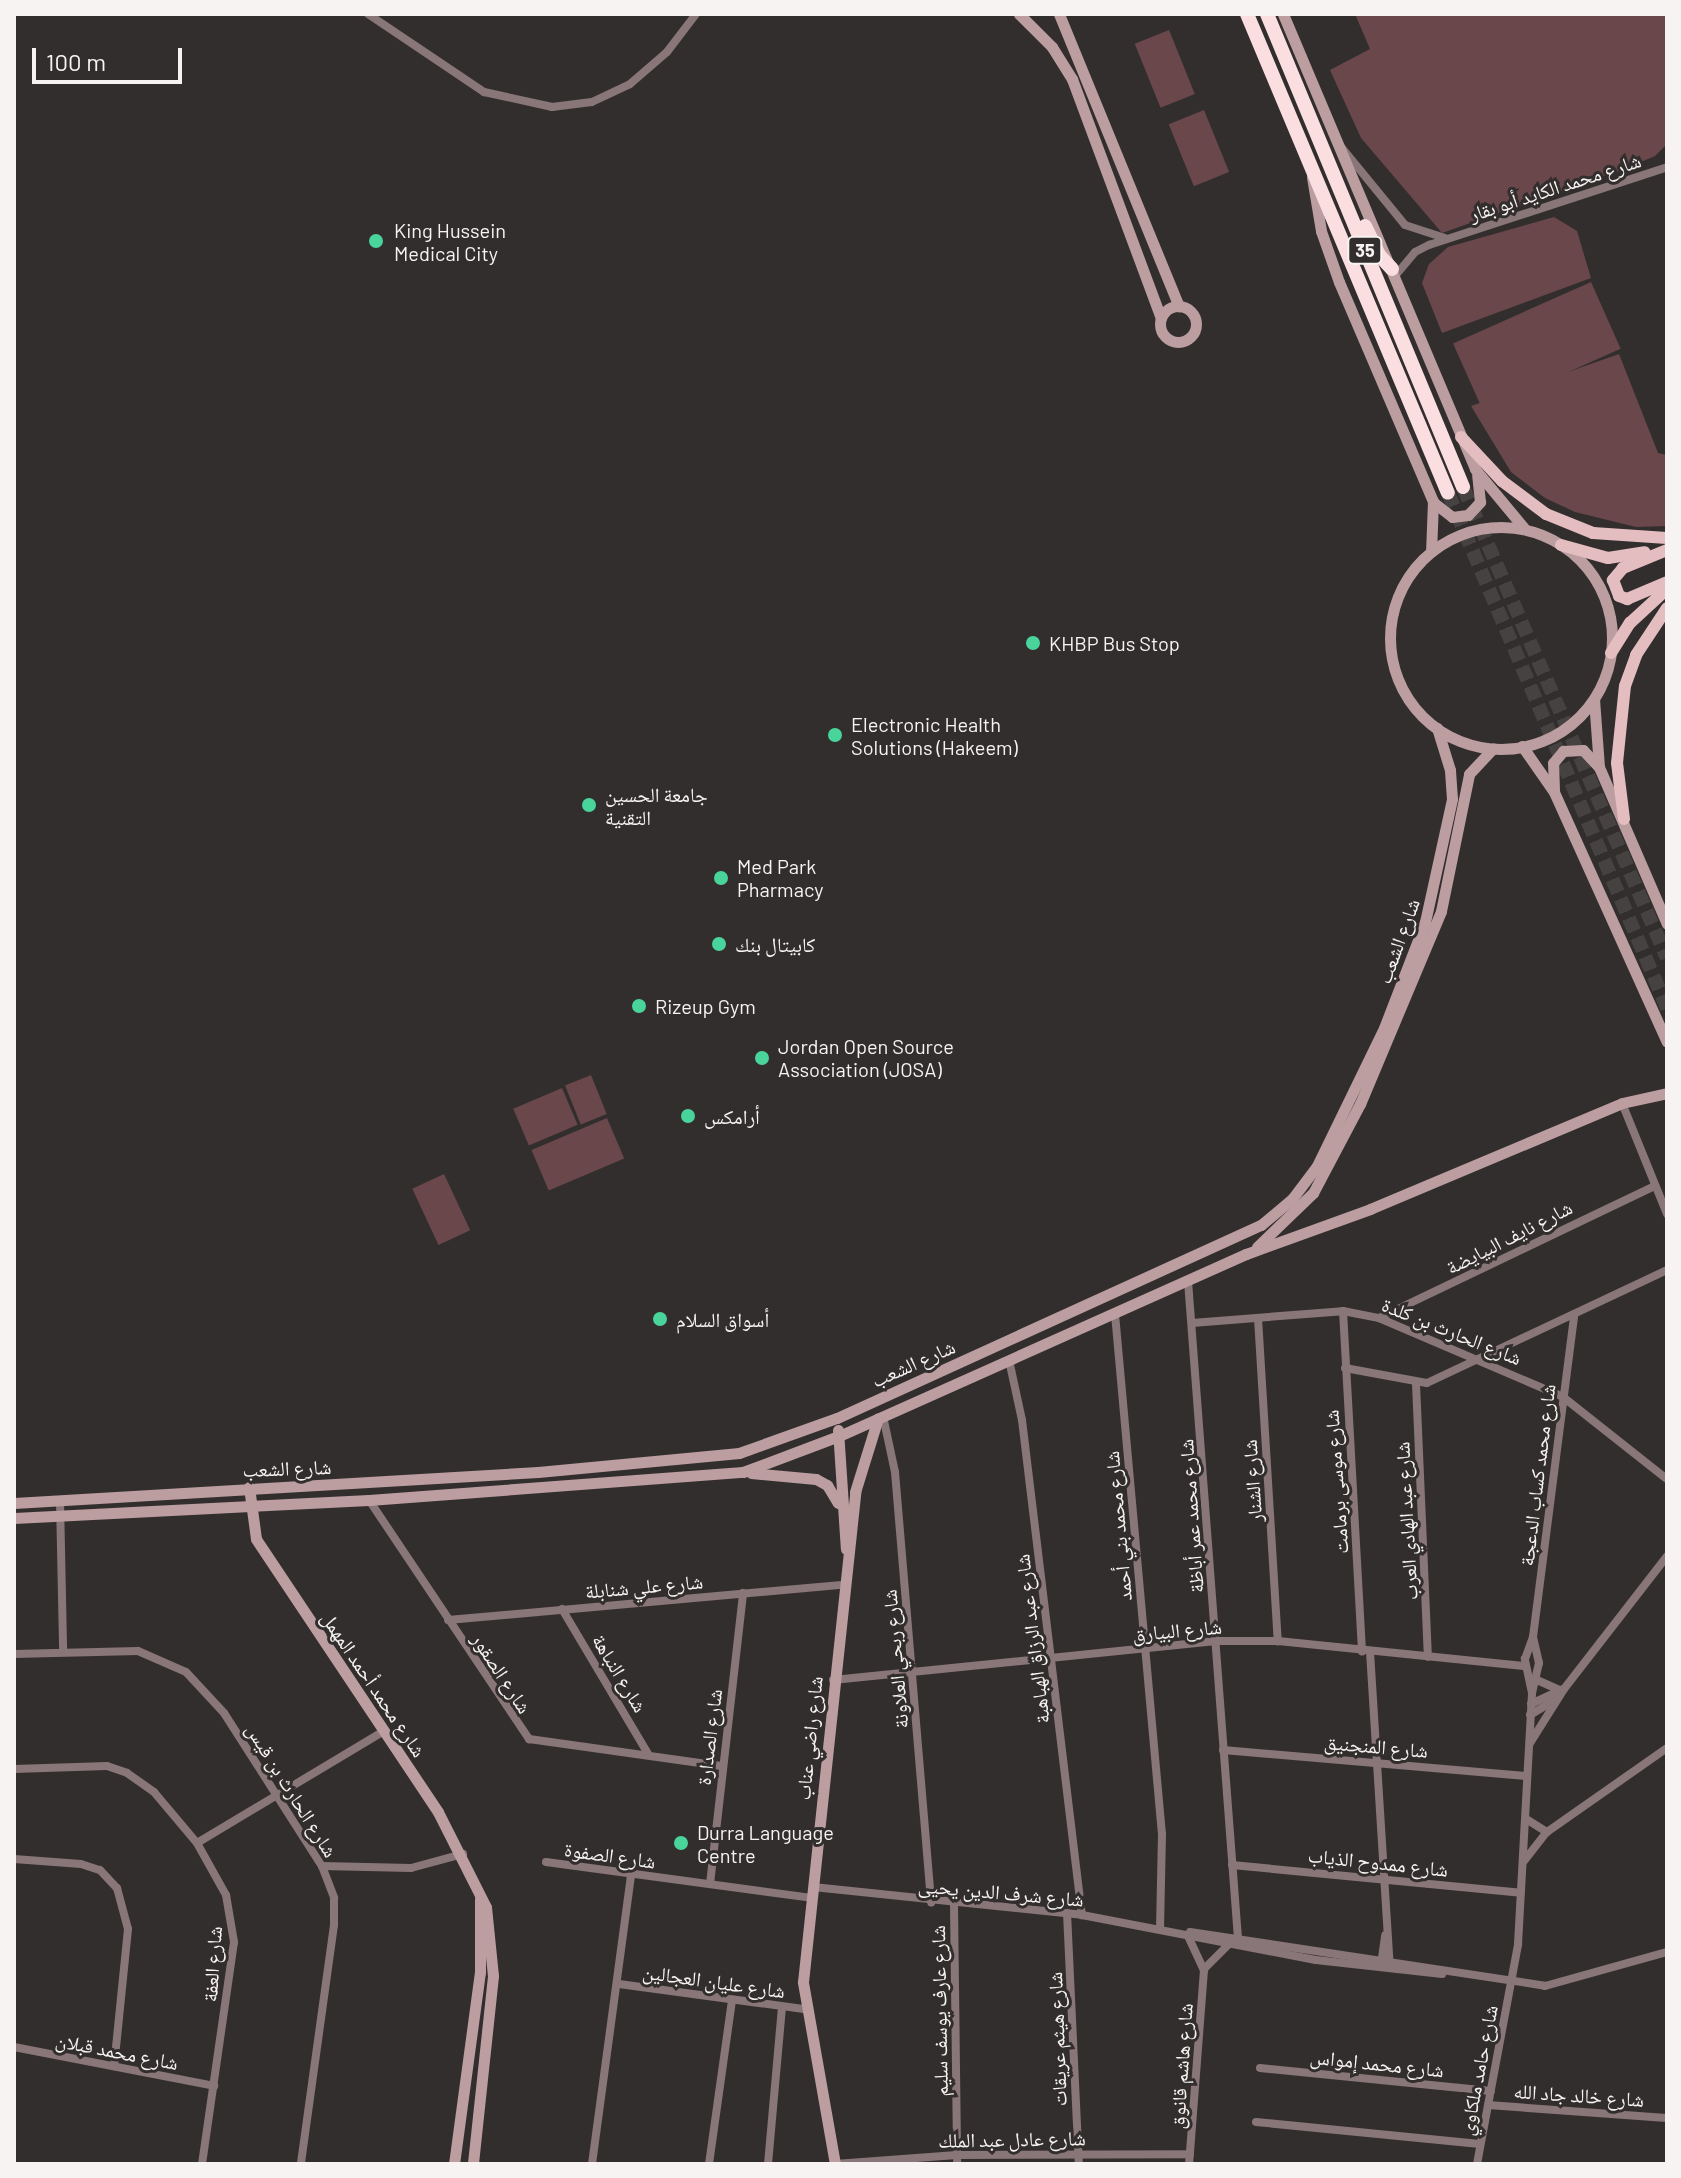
<!DOCTYPE html>
<meta charset="utf-8">
<style>
body{margin:0}
#map{position:relative;width:1681px;height:2178px;overflow:hidden;background:#332e2e;font-family:Barlow,"Noto Naskh Arabic",sans-serif}
div>[style]{position:absolute}
[style*='--x']{left:calc(var(--x)*1px);top:calc(var(--y)*1px);width:calc(var(--w)*1px);rotate:calc(var(--a)*1deg)}
.green>*{inset:0;background:#69474a;transform-origin:0 0}
.highway-tunnel>*{height:14px;margin-top:-7px;transform-origin:0;background:repeating-linear-gradient(90deg,#474242 0 14px,transparent 0 21px)}
.street>*{height:8px;margin:-4px;padding:0 4px;transform-origin:4px;border-radius:4px;background:#897678}
.secondary>*{height:11px;margin:-5.5px;padding:0 5.5px;transform-origin:5.5px;border-radius:5.5px;background:#bc9ea0}
.secondary>.ring{margin:-5.5px;padding:0;box-sizing:content-box;background:none;border:11px solid #bc9ea0;border-radius:50%}
.primary>*{height:12px;margin:-6px;padding:0 6px;transform-origin:6px;border-radius:6px;background:#e3bdc0}
.highway>*{height:14px;margin:-7px;padding:0 7px;transform-origin:7px;border-radius:7px;background:#fadee0}
.dots>*{width:22px;height:22px;translate:-50% -50%;box-sizing:border-box;border:4px solid #332e2e;border-radius:50%}
span{translate:-50% -50%;white-space:nowrap;text-align:center;line-height:1.15;-webkit-text-stroke:6px #332e2e;paint-order:stroke}
.shield-label span{padding:2px 6px;background:#332e2e;border:2px solid;border-radius:6px;-webkit-text-stroke-width:0}
.shield-label{font-size:18px;color:#f7f3f3;font-weight:700}
.street-label{font-size:20px;color:#f7f3f3}
.poi-label{font-size:20px;color:#f7f3f3}
.left{translate:0 -50%;text-align:left}
.frame{position:absolute;inset:0;border:16px solid #f7f3f3;pointer-events:none}
.scale{position:absolute;left:32px;top:48px;width:150px;height:36px;box-sizing:border-box;border:4px solid #f7f3f3;border-top:0;padding-left:10px;font-size:24px;line-height:28px;white-space:nowrap;color:#f7f3f3;-webkit-text-stroke:6px #332e2e;paint-order:stroke}
</style>
<div id="map">
<div class="green">
<i style="clip-path:polygon(1355px 14px,1667px 14px,1667px 144px,1655px 156px,1622px 170px,1442px 233px,1361px 138px,1330px 70px,1370px 49px)"></i>
<i style="left:1169px;top:30px;width:69px;height:37px;rotate:68deg"></i>
<i style="left:1204px;top:110px;width:67px;height:38px;rotate:68deg"></i>
<i style="clip-path:polygon(1554px 217px,1577px 231px,1591px 278px,1442px 333px,1422px 283px,1429px 264px,1448px 247px)"></i>
<i style="left:1591px;top:282px;width:73px;height:151px;rotate:66deg"></i>
<i style="clip-path:polygon(1619px 354px,1658px 453px,1667px 455px,1667px 526px,1636px 527px,1575px 512px,1545px 498px,1511px 472px,1471px 406px)"></i>
<i style="left:591px;top:1075px;width:42px;height:28px;rotate:68deg"></i>
<i style="left:562px;top:1088px;width:40px;height:53px;rotate:67deg"></i>
<i style="left:607px;top:1118px;width:44px;height:82px;rotate:67deg"></i>
<i style="left:444px;top:1174px;width:62px;height:35px;rotate:65deg"></i>
</div>
<div class="highway-tunnel">
<i style="--x:1463;--y:487;--w:513;--a:66.58"></i>
<i style="--x:1448;--y:493;--w:560;--a:66.96"></i>
</div>
<div class="street">
<i style="--x:368;--y:14;--w:140;--a:33.9"></i>
<i style="--x:484;--y:92;--w:70;--a:12.4"></i>
<i style="--x:552;--y:107;--w:40;--a:-7.1"></i>
<i style="--x:592;--y:102;--w:42;--a:-25.3"></i>
<i style="--x:630;--y:84;--w:49;--a:-40.9"></i>
<i style="--x:667;--y:52;--w:48;--a:-52.7"></i>
<i style="--x:1342;--y:148;--w:99;--a:50.7"></i>
<i style="--x:1405;--y:225;--w:42;--a:18"></i>
<i style="--x:1395;--y:276;--w:31;--a:-50"></i>
<i style="--x:1415;--y:252;--w:16;--a:-27"></i>
<i style="--x:1429;--y:245;--w:250;--a:-18.1"></i>
<i style="--x:1622;--y:1103;--w:120;--a:67.9"></i>
<i style="--x:1188;--y:1281;--w:660;--a:85.65"></i>
<i style="--x:1343;--y:1311;--w:341;--a:86.8"></i>
<i style="--x:1115;--y:1314;--w:522;--a:84.84"></i>
<i style="--x:1162;--y:1834;--w:93;--a:91.2"></i>
<i style="--x:1258;--y:1318;--w:324;--a:86.5"></i>
<i style="--x:1379;--y:1318;--w:306;--a:-25.6"></i>
<i style="--x:1192;--y:1323;--w:151;--a:-4.5"></i>
<i style="--x:1343;--y:1311;--w:37;--a:11"></i>
<i style="--x:1379;--y:1318;--w:200;--a:23.2"></i>
<i style="--x:1563;--y:1397;--w:132;--a:38.3"></i>
<i style="--x:1009;--y:1360;--w:61;--a:77.8"></i>
<i style="--x:1022;--y:1420;--w:499;--a:83.1"></i>
<i style="--x:1345;--y:1368;--w:83;--a:10.4"></i>
<i style="--x:1427;--y:1383;--w:265;--a:-25.2"></i>
<i style="--x:1416;--y:1384;--w:273;--a:87.5"></i>
<i style="--x:883;--y:1416;--w:57;--a:77.9"></i>
<i style="--x:895;--y:1472;--w:432;--a:85.2"></i>
<i style="--x:369;--y:1500;--w:288;--a:56.2"></i>
<i style="--x:529;--y:1739;--w:194;--a:8"></i>
<i style="--x:60;--y:1501;--w:149;--a:88.8"></i>
<i style="--x:562;--y:1609;--w:169;--a:59.3"></i>
<i style="--x:448;--y:1620;--w:398;--a:-5.1"></i>
<i style="--x:1370;--y:1652;--w:315;--a:86.4"></i>
<i style="--x:14;--y:1654;--w:124;--a:-1.4"></i>
<i style="--x:138;--y:1651;--w:52;--a:23.6"></i>
<i style="--x:186;--y:1672;--w:56;--a:47.2"></i>
<i style="--x:224;--y:1713;--w:182;--a:57.4"></i>
<i style="--x:322;--y:1866;--w:34;--a:69"></i>
<i style="--x:334;--y:1898;--w:27;--a:90"></i>
<i style="--x:334;--y:1925;--w:241;--a:97.9"></i>
<i style="--x:833;--y:1680;--w:385;--a:-5.8"></i>
<i style="--x:1216;--y:1641;--w:62;--a:0"></i>
<i style="--x:1278;--y:1641;--w:247;--a:5.8"></i>
<i style="--x:1537;--y:1680;--w:24;--a:24"></i>
<i style="--x:1532;--y:1693;--w:35;--a:-102"></i>
<i style="--x:1525;--y:1659;--w:23;--a:-70"></i>
<i style="--x:1533;--y:1637;--w:324;--a:-82.7"></i>
<i style="--x:1531;--y:1704;--w:35;--a:-25"></i>
<i style="--x:1530;--y:1715;--w:27;--a:-31"></i>
<i style="--x:1530;--y:1743;--w:64;--a:-57.8"></i>
<i style="--x:1564;--y:1689;--w:168;--a:-52.2"></i>
<i style="--x:1223;--y:1750;--w:304;--a:4.9"></i>
<i style="--x:14;--y:1769;--w:93;--a:-1.8"></i>
<i style="--x:107;--y:1766;--w:21;--a:19"></i>
<i style="--x:127;--y:1773;--w:33;--a:35"></i>
<i style="--x:154;--y:1792;--w:67;--a:49.9"></i>
<i style="--x:197;--y:1843;--w:60;--a:60.9"></i>
<i style="--x:226;--y:1895;--w:48;--a:80.3"></i>
<i style="--x:234;--y:1942;--w:224;--a:98.2"></i>
<i style="--x:1526;--y:1819;--w:25;--a:32"></i>
<i style="--x:197;--y:1843;--w:218;--a:-30.9"></i>
<i style="--x:14;--y:1859;--w:67;--a:4.3"></i>
<i style="--x:81;--y:1864;--w:20;--a:18"></i>
<i style="--x:100;--y:1870;--w:25;--a:47"></i>
<i style="--x:117;--y:1888;--w:42;--a:75"></i>
<i style="--x:128;--y:1929;--w:138;--a:95.8"></i>
<i style="--x:1524;--y:1861;--w:37;--a:-52"></i>
<i style="--x:1547;--y:1832;--w:146;--a:-35"></i>
<i style="--x:546;--y:1862;--w:268;--a:7.7"></i>
<i style="--x:1232;--y:1865;--w:290;--a:5.5"></i>
<i style="--x:322;--y:1866;--w:89;--a:1.3"></i>
<i style="--x:411;--y:1868;--w:54;--a:-15.1"></i>
<i style="--x:710;--y:1884;--w:293;--a:-83.5"></i>
<i style="--x:813;--y:1887;--w:270;--a:5.9"></i>
<i style="--x:1082;--y:1915;--w:238;--a:10.9"></i>
<i style="--x:1316;--y:1960;--w:127;--a:6.3"></i>
<i style="--x:954;--y:1905;--w:259;--a:89.3"></i>
<i style="--x:1067;--y:1913;--w:251;--a:87.3"></i>
<i style="--x:1190;--y:1932;--w:359;--a:8.6"></i>
<i style="--x:1545;--y:1986;--w:127;--a:-15.6"></i>
<i style="--x:1188;--y:1936;--w:38;--a:65"></i>
<i style="--x:1204;--y:1970;--w:195;--a:94.4"></i>
<i style="--x:1381;--y:1965;--w:30;--a:-82"></i>
<i style="--x:1204;--y:1969;--w:34;--a:-45"></i>
<i style="--x:619;--y:1984;--w:188;--a:7.7"></i>
<i style="--x:14;--y:2047;--w:204;--a:11"></i>
<i style="--x:1260;--y:2068;--w:232;--a:5.7"></i>
<i style="--x:1488;--y:2105;--w:179;--a:4.2"></i>
<i style="--x:1256;--y:2122;--w:225;--a:5.6"></i>
<i style="--x:592;--y:2164;--w:291;--a:-82.3"></i>
<i style="--x:709;--y:2164;--w:165;--a:-82"></i>
<i style="--x:768;--y:2164;--w:157;--a:-84.9"></i>
<i style="--x:835;--y:2164;--w:122;--a:-4.2"></i>
<i style="--x:957;--y:2155;--w:233;--a:-0.2"></i>
<i style="--x:1477;--y:2164;--w:224;--a:-79.4"></i>
<i style="--x:1518;--y:1944;--w:251;--a:-86.8"></i>
<i style="--x:1532;--y:1693;--w:31;--a:-77"></i>
<i style="--x:1539;--y:1663;--w:27;--a:-103"></i>
</div>
<div class="secondary">
<i style="--x:1019;--y:14;--w:47;--a:45"></i>
<i style="--x:1052;--y:47;--w:38;--a:58"></i>
<i style="--x:1072;--y:79;--w:255;--a:69.6"></i>
<i style="--x:1059;--y:14;--w:316;--a:67.7"></i>
<i style="--x:1283;--y:14;--w:494;--a:67.1"></i>
<i style="--x:1475;--y:469;--w:77;--a:50.3"></i>
<i style="--x:1312;--y:177;--w:55;--a:80.5"></i>
<i style="--x:1321;--y:231;--w:54;--a:70.6"></i>
<i style="--x:1339;--y:282;--w:238;--a:66.8"></i>
<i style="--x:1433;--y:501;--w:51;--a:92.2"></i>
<i class="ring" style="left:1160px;top:306px;width:25px;height:25px"></i>
<i style="--x:1433;--y:502;--w:24;--a:38"></i>
<i style="--x:1452;--y:517;--w:16;--a:-7"></i>
<i style="--x:1468;--y:515;--w:18;--a:-47"></i>
<i style="--x:1480;--y:502;--w:27;--a:-96"></i>
<i class="ring" style="left:1390px;top:527px;width:211px;height:211px"></i>
<i style="--x:1594;--y:699;--w:68;--a:85.8"></i>
<i style="--x:1599;--y:767;--w:171;--a:66.6"></i>
<i style="--x:1522;--y:746;--w:56;--a:55.2"></i>
<i style="--x:1554;--y:792;--w:274;--a:65.7"></i>
<i style="--x:1554;--y:790;--w:27;--a:-92"></i>
<i style="--x:1553;--y:763;--w:16;--a:-50"></i>
<i style="--x:1563;--y:751;--w:20;--a:-3"></i>
<i style="--x:1583;--y:750;--w:23;--a:47"></i>
<i style="--x:1257;--y:1247;--w:78;--a:-44"></i>
<i style="--x:1313;--y:1193;--w:101;--a:-62.2"></i>
<i style="--x:1360;--y:1104;--w:209;--a:-67.2"></i>
<i style="--x:1441;--y:911;--w:140;--a:-78.4"></i>
<i style="--x:1469;--y:774;--w:35;--a:-47"></i>
<i style="--x:838;--y:1430;--w:119;--a:86.2"></i>
<i style="--x:751;--y:1473;--w:65;--a:5.3"></i>
<i style="--x:816;--y:1479;--w:13;--a:29"></i>
<i style="--x:827;--y:1485;--w:21;--a:59"></i>
<i style="--x:249;--y:1487;--w:52;--a:82.3"></i>
<i style="--x:256;--y:1539;--w:328;--a:56.3"></i>
<i style="--x:438;--y:1812;--w:106;--a:63.2"></i>
<i style="--x:486;--y:1907;--w:69;--a:84.2"></i>
<i style="--x:493;--y:1976;--w:189;--a:96.1"></i>
<i style="--x:14;--y:1503;--w:525;--a:-3.39"></i>
<i style="--x:538;--y:1472;--w:202;--a:-5.4"></i>
<i style="--x:739;--y:1453;--w:104;--a:-19.7"></i>
<i style="--x:837;--y:1418;--w:466;--a:-24.5"></i>
<i style="--x:1261;--y:1225;--w:40;--a:-40"></i>
<i style="--x:1292;--y:1199;--w:41;--a:-52.9"></i>
<i style="--x:1317;--y:1166;--w:153;--a:-64.1"></i>
<i style="--x:1384;--y:1028;--w:114;--a:-68.9"></i>
<i style="--x:1425;--y:922;--w:126;--a:-77.6"></i>
<i style="--x:1452;--y:799;--w:29;--a:-94"></i>
<i style="--x:1450;--y:770;--w:44;--a:-107.2"></i>
<i style="--x:14;--y:1518;--w:355;--a:-2.9"></i>
<i style="--x:369;--y:1500;--w:375;--a:-4.3"></i>
<i style="--x:743;--y:1472;--w:103;--a:-20.6"></i>
<i style="--x:839;--y:1436;--w:446;--a:-24.1"></i>
<i style="--x:1246;--y:1254;--w:132;--a:-19.9"></i>
<i style="--x:1370;--y:1209;--w:273;--a:-22.8"></i>
<i style="--x:1622;--y:1103;--w:46;--a:-12.5"></i>
<i style="--x:454;--y:2164;--w:194;--a:-82.3"></i>
<i style="--x:480;--y:1972;--w:73;--a:-90"></i>
<i style="--x:835;--y:2164;--w:185;--a:-100"></i>
<i style="--x:803;--y:1982;--w:493;--a:-83.9"></i>
<i style="--x:855;--y:1492;--w:77;--a:-72.7"></i>
</div>
<div class="primary">
<i style="--x:1461;--y:437;--w:60;--a:47"></i>
<i style="--x:1502;--y:481;--w:55;--a:36.9"></i>
<i style="--x:1546;--y:514;--w:51;--a:22"></i>
<i style="--x:1593;--y:533;--w:74;--a:3.9"></i>
<i style="--x:1561;--y:545;--w:49;--a:15.5"></i>
<i style="--x:1608;--y:558;--w:37;--a:-9"></i>
<i style="--x:1667;--y:550;--w:48;--a:157.8"></i>
<i style="--x:1623;--y:568;--w:16;--a:130"></i>
<i style="--x:1613;--y:580;--w:17;--a:69"></i>
<i style="--x:1619;--y:596;--w:9;--a:21"></i>
<i style="--x:1627;--y:599;--w:43;--a:-23"></i>
<i style="--x:1611;--y:653;--w:36;--a:-58"></i>
<i style="--x:1630;--y:623;--w:50;--a:-42.6"></i>
<i style="--x:1624;--y:819;--w:56;--a:-97.1"></i>
<i style="--x:1617;--y:763;--w:77;--a:-84.1"></i>
<i style="--x:1625;--y:686;--w:33;--a:-70"></i>
<i style="--x:1636;--y:655;--w:56;--a:-56.6"></i>
</div>
<div class="highway">
<i style="--x:1247;--y:14;--w:519;--a:67.24"></i>
<i style="--x:1267;--y:14;--w:512;--a:67.49"></i>
<i style="--x:1365;--y:226;--w:32;--a:64"></i>
<i style="--x:1379;--y:255;--w:19;--a:47"></i>
</div>
<div class="dots">
<i style="left:376px;top:241px;background:#49d49c"></i>
<i style="left:1033px;top:643px;background:#49d49c"></i>
<i style="left:835px;top:735px;background:#49d49c"></i>
<i style="left:589px;top:805px;background:#49d49c"></i>
<i style="left:721px;top:878px;background:#49d49c"></i>
<i style="left:719px;top:944px;background:#49d49c"></i>
<i style="left:639px;top:1006px;background:#49d49c"></i>
<i style="left:762px;top:1058px;background:#49d49c"></i>
<i style="left:688px;top:1116px;background:#49d49c"></i>
<i style="left:660px;top:1319px;background:#49d49c"></i>
<i style="left:681px;top:1843px;background:#49d49c"></i>
</div>
<div class="shield-label">
<span style="left:1365px;top:250px">35</span>
</div>
<div class="street-label">
<span style="left:1555px;top:187px;rotate:-18deg">شارع محمد الكايد أبو بقار</span>
<span style="left:1398px;top:941px;rotate:-70deg">شارع الشعب</span>
<span style="left:1509px;top:1237px;rotate:-27deg">شارع نايف البيايضة</span>
<span style="left:1452px;top:1331px;rotate:22deg">شارع الحارث بن كلدة</span>
<span style="left:913px;top:1363px;rotate:-24deg">شارع الشعب</span>
<span style="left:287px;top:1468px;rotate:-2deg">شارع الشعب</span>
<span style="left:1537px;top:1475px;rotate:-83deg">شارع محمد كساب الدعجة</span>
<span style="left:1252px;top:1481px;rotate:-94deg">شارع الشنار</span>
<span style="left:1336px;top:1482px;rotate:-94deg">شارع موسى برمامت</span>
<span style="left:1191px;top:1516px;rotate:-94deg">شارع محمد عمر أباظة</span>
<span style="left:1406px;top:1521px;rotate:-93deg">شارع عبد الهادي العرب</span>
<span style="left:1118px;top:1526px;rotate:-95deg">شارع محمد بني أحمد</span>
<span style="left:644px;top:1586px;rotate:-5deg">شارع علي شنابلة</span>
<span style="left:1177px;top:1630px;rotate:-5deg">شارع البيارق</span>
<span style="left:1032px;top:1639px;rotate:-97deg">شارع عبد الرزاق الهباهبة</span>
<span style="left:895px;top:1659px;rotate:-95deg">شارع ربحي العلاونة</span>
<span style="left:502px;top:1673px;rotate:57deg">شارع الصقور</span>
<span style="left:620px;top:1673px;rotate:59deg">شارع النباهة</span>
<span style="left:374px;top:1684px;rotate:56deg">شارع محمد أحمد المهمل</span>
<span style="left:709px;top:1737px;rotate:-83deg">شارع الصدارة</span>
<span style="left:809px;top:1738px;rotate:-84deg">شارع راضي عناب</span>
<span style="left:1376px;top:1746px;rotate:5deg">شارع المنجنيق</span>
<span style="left:292px;top:1790px;rotate:58deg">شارع الحارث بن قيس</span>
<span style="left:610px;top:1855px;rotate:8deg">شارع الصفوة</span>
<span style="left:1378px;top:1862px;rotate:6deg">شارع ممدوح الذياب</span>
<span style="left:1001px;top:1892px;rotate:5deg">شارع شرف الدين يحيى</span>
<span style="left:212px;top:1964px;rotate:-86deg">شارع العفة</span>
<span style="left:714px;top:1981px;rotate:8deg">شارع عليان العجالين</span>
<span style="left:939px;top:2011px;rotate:-91deg">شارع عارف يوسف سليم</span>
<span style="left:1057px;top:2039px;rotate:-92deg">شارع هيثم عريقات</span>
<span style="left:117px;top:2051px;rotate:11deg">شارع محمد قبلان</span>
<span style="left:1377px;top:2063px;rotate:6deg">شارع محمد إمواس</span>
<span style="left:1181px;top:2066px;rotate:-86deg">شارع هاشم قانوق</span>
<span style="left:1478px;top:2070px;rotate:-79deg">شارع حامد ملكاوي</span>
<span style="left:1579px;top:2095px;rotate:4deg">شارع خالد جاد الله</span>
<span style="left:1012px;top:2139px;rotate:-1deg">شارع عادل عبد الملك</span>
</div>
<div class="poi-label">
<span class="left" style="left:394px;top:242px">King Hussein<br>Medical City</span>
<span class="left" style="left:1049px;top:643px">KHBP Bus Stop</span>
<span class="left" style="left:851px;top:736px">Electronic Health<br>Solutions (Hakeem)</span>
<span class="left" style="left:605px;top:806px">جامعة الحسين<br>التقنية</span>
<span class="left" style="left:737px;top:878px">Med Park<br>Pharmacy</span>
<span class="left" style="left:735px;top:944px">كابيتال بنك</span>
<span class="left" style="left:655px;top:1006px">Rizeup Gym</span>
<span class="left" style="left:778px;top:1058px">Jordan Open Source<br>Association (JOSA)</span>
<span class="left" style="left:704px;top:1116px">أرامكس</span>
<span class="left" style="left:676px;top:1319px">أسواق السلام</span>
<span class="left" style="left:697px;top:1844px">Durra Language<br>Centre</span>
</div>
<div class="frame"></div>
<div class="scale">100 m</div>
</div>
